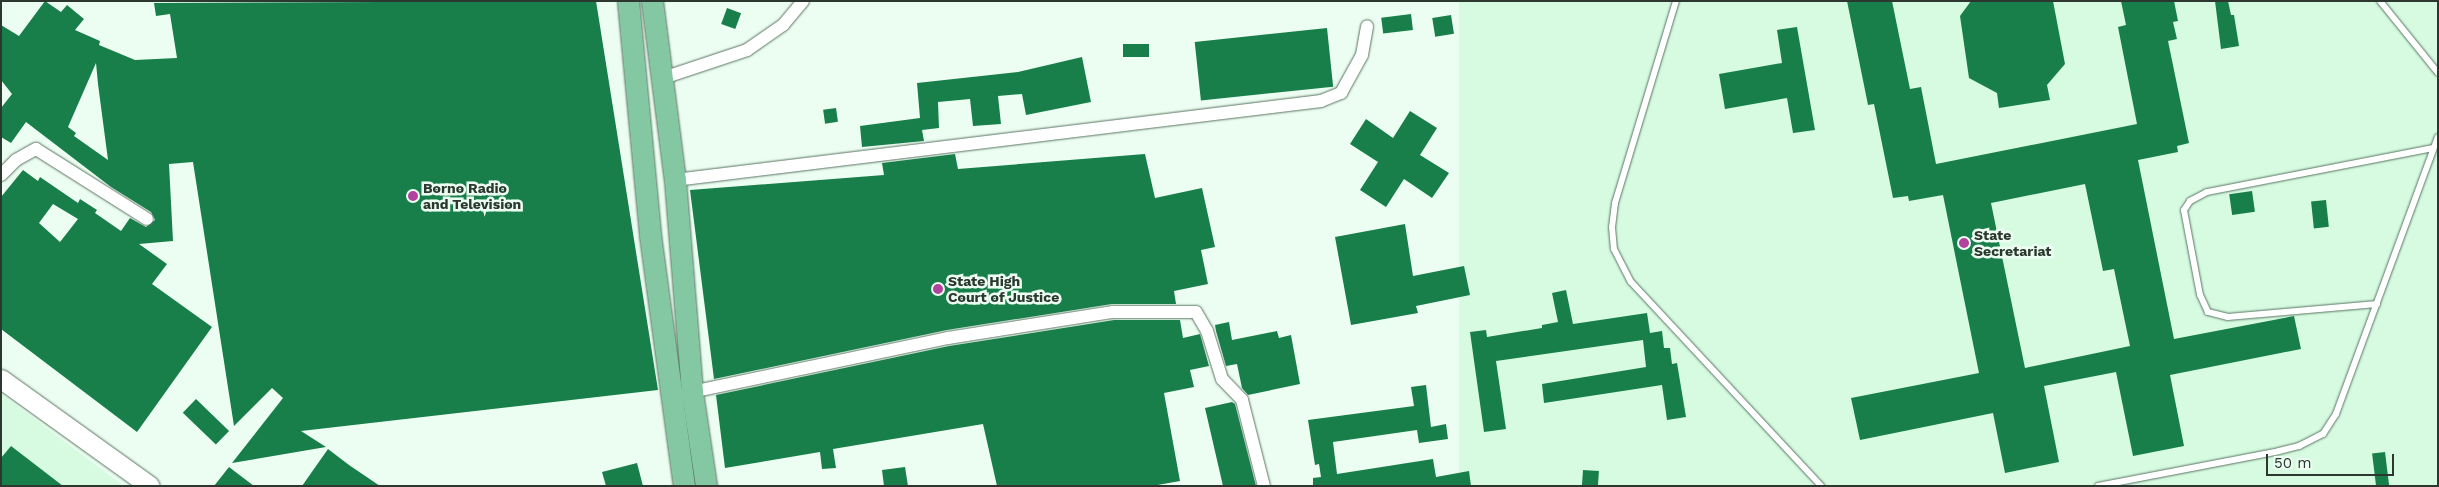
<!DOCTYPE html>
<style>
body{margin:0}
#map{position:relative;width:2439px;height:487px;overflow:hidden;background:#ecfef1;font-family:"Work Sans",sans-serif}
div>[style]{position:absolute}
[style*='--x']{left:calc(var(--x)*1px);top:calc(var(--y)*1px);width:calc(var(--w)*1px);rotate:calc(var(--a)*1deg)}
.built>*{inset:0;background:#d6fbe1;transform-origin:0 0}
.building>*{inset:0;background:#187f4b;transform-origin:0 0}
.roads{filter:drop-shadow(0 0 1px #5a7463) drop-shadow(0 0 1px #5a7463)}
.service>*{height:6px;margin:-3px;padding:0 3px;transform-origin:3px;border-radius:3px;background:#fff}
.minor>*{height:12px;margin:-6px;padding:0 6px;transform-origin:6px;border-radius:6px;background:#fff}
.secondary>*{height:19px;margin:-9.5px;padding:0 9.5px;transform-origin:9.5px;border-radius:9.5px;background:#fff}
.primary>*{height:21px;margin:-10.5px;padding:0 10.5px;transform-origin:10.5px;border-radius:10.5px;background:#84c7a3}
.dots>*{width:14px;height:14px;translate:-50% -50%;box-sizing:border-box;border:2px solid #ecfef1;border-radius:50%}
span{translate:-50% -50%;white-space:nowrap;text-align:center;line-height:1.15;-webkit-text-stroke:5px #ecfef1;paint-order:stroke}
.poi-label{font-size:14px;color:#2b372f;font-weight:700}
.left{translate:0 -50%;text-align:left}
.frame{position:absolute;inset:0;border:2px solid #2b372f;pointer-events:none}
.scale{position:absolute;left:2266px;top:454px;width:128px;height:22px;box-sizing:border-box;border:2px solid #2b372f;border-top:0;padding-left:6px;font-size:15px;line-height:18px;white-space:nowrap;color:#2b372f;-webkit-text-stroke:4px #ecfef1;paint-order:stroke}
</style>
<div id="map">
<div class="built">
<i style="left:1459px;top:1px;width:979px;height:489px"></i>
<i style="clip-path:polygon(1px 394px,124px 486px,1px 486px)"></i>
</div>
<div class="building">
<i style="clip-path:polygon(evenodd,45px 1px,61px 12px,67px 5px,84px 19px,75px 30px,100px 41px,99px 45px,135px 60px,177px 58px,170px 14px,156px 16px,154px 3px,596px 1px,658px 390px,301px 431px,326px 447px,232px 463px,283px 398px,272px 388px,234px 426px,193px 162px,169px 164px,173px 241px,139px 244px,167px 264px,152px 284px,212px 327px,137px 432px,1px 329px,1px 197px,23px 170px,38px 181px,40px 177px,78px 203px,80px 199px,97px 210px,95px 213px,121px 231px,130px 218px,146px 227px,155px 220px,151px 212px,111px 187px,26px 122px,11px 143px,1px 137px,1px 108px,12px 94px,1px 80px,1px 25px,19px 36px,45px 1px,96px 63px,98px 84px,108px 160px,74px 136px,76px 133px,68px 127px,96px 63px,45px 1px,53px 204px,78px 219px,60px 242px,39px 223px,53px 204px)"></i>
<i style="clip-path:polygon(evenodd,1847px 1px,1892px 1px,1910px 89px,1921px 87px,1936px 164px,2137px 124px,2118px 27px,2126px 25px,2121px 1px,2174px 1px,2178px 21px,2173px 22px,2177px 39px,2168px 41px,2189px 143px,2177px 146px,2178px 152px,2138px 160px,2174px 339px,2294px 316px,2301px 349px,2170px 375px,2184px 446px,2133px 456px,2116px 372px,2044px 386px,2059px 462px,2005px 473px,1993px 413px,1860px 440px,1851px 398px,1979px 373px,1943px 195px,1909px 201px,1908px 196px,1893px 198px,1874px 104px,1868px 105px,1847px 1px,2085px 184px,2103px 271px,2114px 269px,2130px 346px,2025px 368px,1991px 203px,2085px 184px)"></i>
<i style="clip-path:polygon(1971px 1px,2053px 1px,2065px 64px,2047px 85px,2050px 100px,1999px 108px,1997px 93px,1969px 78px,1960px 16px)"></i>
<i style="clip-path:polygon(2215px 1px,2228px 1px,2231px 15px,2234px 15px,2239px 46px,2221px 49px)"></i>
<i style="left:727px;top:8px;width:15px;height:17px;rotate:20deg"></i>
<i style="left:1411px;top:14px;width:16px;height:30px;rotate:83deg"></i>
<i style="left:1451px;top:15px;width:19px;height:19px;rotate:81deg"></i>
<i style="clip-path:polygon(1797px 27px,1815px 130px,1793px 133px,1787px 98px,1725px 109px,1719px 74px,1782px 63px,1777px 30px)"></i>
<i style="left:1327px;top:28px;width:59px;height:133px;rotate:84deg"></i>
<i style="left:1123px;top:44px;width:26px;height:13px"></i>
<i style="clip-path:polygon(1082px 57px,1091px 102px,1026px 115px,1022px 94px,998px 96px,1001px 124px,973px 126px,970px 99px,938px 102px,939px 128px,922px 130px,924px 141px,862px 147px,860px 126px,920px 118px,917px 83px,1018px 72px)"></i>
<i style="left:836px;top:108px;width:14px;height:13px;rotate:82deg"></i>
<i style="clip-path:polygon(1410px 111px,1437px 128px,1420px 155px,1449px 173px,1432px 198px,1404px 179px,1386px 207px,1360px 190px,1378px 162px,1350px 144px,1366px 119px,1393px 138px)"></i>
<i style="clip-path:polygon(955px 154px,958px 169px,1145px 154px,1155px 198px,1202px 188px,1215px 247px,1201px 250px,1208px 284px,1174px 291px,1176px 304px,1112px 304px,947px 330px,714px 379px,690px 190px,884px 175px,882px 163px)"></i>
<i style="left:2252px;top:191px;width:21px;height:23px;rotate:82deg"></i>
<i style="left:2326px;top:200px;width:27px;height:15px;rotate:84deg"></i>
<i style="clip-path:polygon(1405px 224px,1413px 276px,1464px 266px,1470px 295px,1416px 306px,1418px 313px,1351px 325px,1335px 237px)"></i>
<i style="clip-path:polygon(1566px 290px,1573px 324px,1647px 313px,1650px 333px,1662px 331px,1664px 348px,1670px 348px,1672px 364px,1677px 363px,1686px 417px,1667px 420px,1662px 385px,1544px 403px,1542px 384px,1646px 367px,1643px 340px,1496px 361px,1506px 429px,1484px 432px,1470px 332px,1486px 330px,1487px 337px,1542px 328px,1542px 325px,1558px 322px,1552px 293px)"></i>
<i style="clip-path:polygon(1114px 320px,1180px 320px,1183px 338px,1200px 334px,1209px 366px,1190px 370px,1194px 387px,1164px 393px,1180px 481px,1152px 486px,997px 486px,983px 424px,833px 449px,836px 468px,822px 469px,820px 452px,725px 468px,716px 395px,949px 346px)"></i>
<i style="clip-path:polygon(1229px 322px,1232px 340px,1277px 331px,1279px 338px,1291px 335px,1300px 384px,1248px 395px,1242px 388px,1237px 364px,1226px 366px,1216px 331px,1215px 325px)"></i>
<i style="clip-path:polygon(1426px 385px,1431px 427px,1446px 424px,1448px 439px,1419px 443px,1417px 430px,1333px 442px,1337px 474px,1433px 459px,1436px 477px,1469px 471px,1471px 486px,1313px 486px,1313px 478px,1321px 477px,1319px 464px,1315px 465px,1308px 420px,1414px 406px,1411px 387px)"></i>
<i style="left:196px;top:399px;width:46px;height:19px;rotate:44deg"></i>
<i style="clip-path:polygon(1232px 402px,1235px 404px,1256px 486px,1223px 486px,1205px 408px)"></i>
<i style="clip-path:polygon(11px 446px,63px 486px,1px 486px,1px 458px)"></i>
<i style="clip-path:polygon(328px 449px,349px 465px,380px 486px,302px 486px)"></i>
<i style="left:2385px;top:452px;width:34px;height:13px;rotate:83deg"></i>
<i style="clip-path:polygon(637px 463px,643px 486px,606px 486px,602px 472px)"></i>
<i style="clip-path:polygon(229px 467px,254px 486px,214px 486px)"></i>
<i style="clip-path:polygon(905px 467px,908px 486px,884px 486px,882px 470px)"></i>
<i style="left:1583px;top:470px;width:16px;height:16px;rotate:4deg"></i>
</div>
<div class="roads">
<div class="service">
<i style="--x:1676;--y:1;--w:211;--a:106.8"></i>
<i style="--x:1615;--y:203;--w:24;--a:97"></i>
<i style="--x:1612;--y:227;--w:22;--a:85"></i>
<i style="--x:1614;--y:249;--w:37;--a:63"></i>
<i style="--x:1631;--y:282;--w:279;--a:47"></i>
<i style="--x:2380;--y:1;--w:92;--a:51.1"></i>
<i style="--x:2377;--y:304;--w:150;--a:175"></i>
<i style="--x:2228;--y:317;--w:21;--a:-166"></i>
<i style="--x:2208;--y:312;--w:19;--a:-115"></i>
<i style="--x:2200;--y:295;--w:86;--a:-100.7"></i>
<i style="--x:2184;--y:210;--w:11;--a:-56"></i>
<i style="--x:2190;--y:201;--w:19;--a:-28"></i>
<i style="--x:2207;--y:192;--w:230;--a:-11"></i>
<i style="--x:2098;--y:486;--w:184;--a:-10.9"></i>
<i style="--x:2279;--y:451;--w:21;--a:-14"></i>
<i style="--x:2299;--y:446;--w:27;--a:-27"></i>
<i style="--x:2323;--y:434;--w:24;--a:-57"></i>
<i style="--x:2336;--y:414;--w:295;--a:-69.8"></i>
</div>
<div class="minor">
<i style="--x:660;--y:79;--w:92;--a:-18.4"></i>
<i style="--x:747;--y:50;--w:44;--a:-34.8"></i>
<i style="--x:783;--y:25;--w:31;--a:-50"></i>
<i style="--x:1;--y:175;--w:21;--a:-45"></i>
<i style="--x:16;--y:160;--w:23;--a:-29"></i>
<i style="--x:36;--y:149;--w:131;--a:32.2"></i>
<i style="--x:675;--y:180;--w:651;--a:-6.97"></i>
<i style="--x:1321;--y:101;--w:22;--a:-22"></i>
<i style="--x:1341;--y:93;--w:43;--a:-61.1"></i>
<i style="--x:1362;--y:55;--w:29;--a:-80"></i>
<i style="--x:692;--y:392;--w:262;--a:-11.9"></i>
<i style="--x:948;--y:338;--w:167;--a:-9"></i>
<i style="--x:1113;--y:312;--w:83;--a:0"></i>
<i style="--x:1196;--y:312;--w:22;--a:60"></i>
<i style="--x:1207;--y:331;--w:50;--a:72.6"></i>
<i style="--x:1222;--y:379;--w:29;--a:46"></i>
<i style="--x:1242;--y:400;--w:89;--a:75.7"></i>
</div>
<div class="secondary">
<i style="--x:1;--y:379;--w:183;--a:35.7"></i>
</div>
<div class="primary">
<i style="--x:628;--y:1;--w:235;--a:84.6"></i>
<i style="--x:650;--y:235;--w:253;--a:82.3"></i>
<i style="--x:652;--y:1;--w:180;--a:82.7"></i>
<i style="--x:675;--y:180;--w:213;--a:85.4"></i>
<i style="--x:692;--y:392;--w:95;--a:81.5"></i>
</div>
</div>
<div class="dots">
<i style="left:413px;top:196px;background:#b2429e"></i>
<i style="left:1964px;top:243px;background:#b2429e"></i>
<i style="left:938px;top:289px;background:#b2429e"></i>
</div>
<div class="poi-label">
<span class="left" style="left:423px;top:196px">Borno Radio<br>and Television</span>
<span class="left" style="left:1974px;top:243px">State<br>Secretariat</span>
<span class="left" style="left:948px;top:289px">State High<br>Court of Justice</span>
</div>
<div class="frame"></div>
<div class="scale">50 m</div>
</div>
